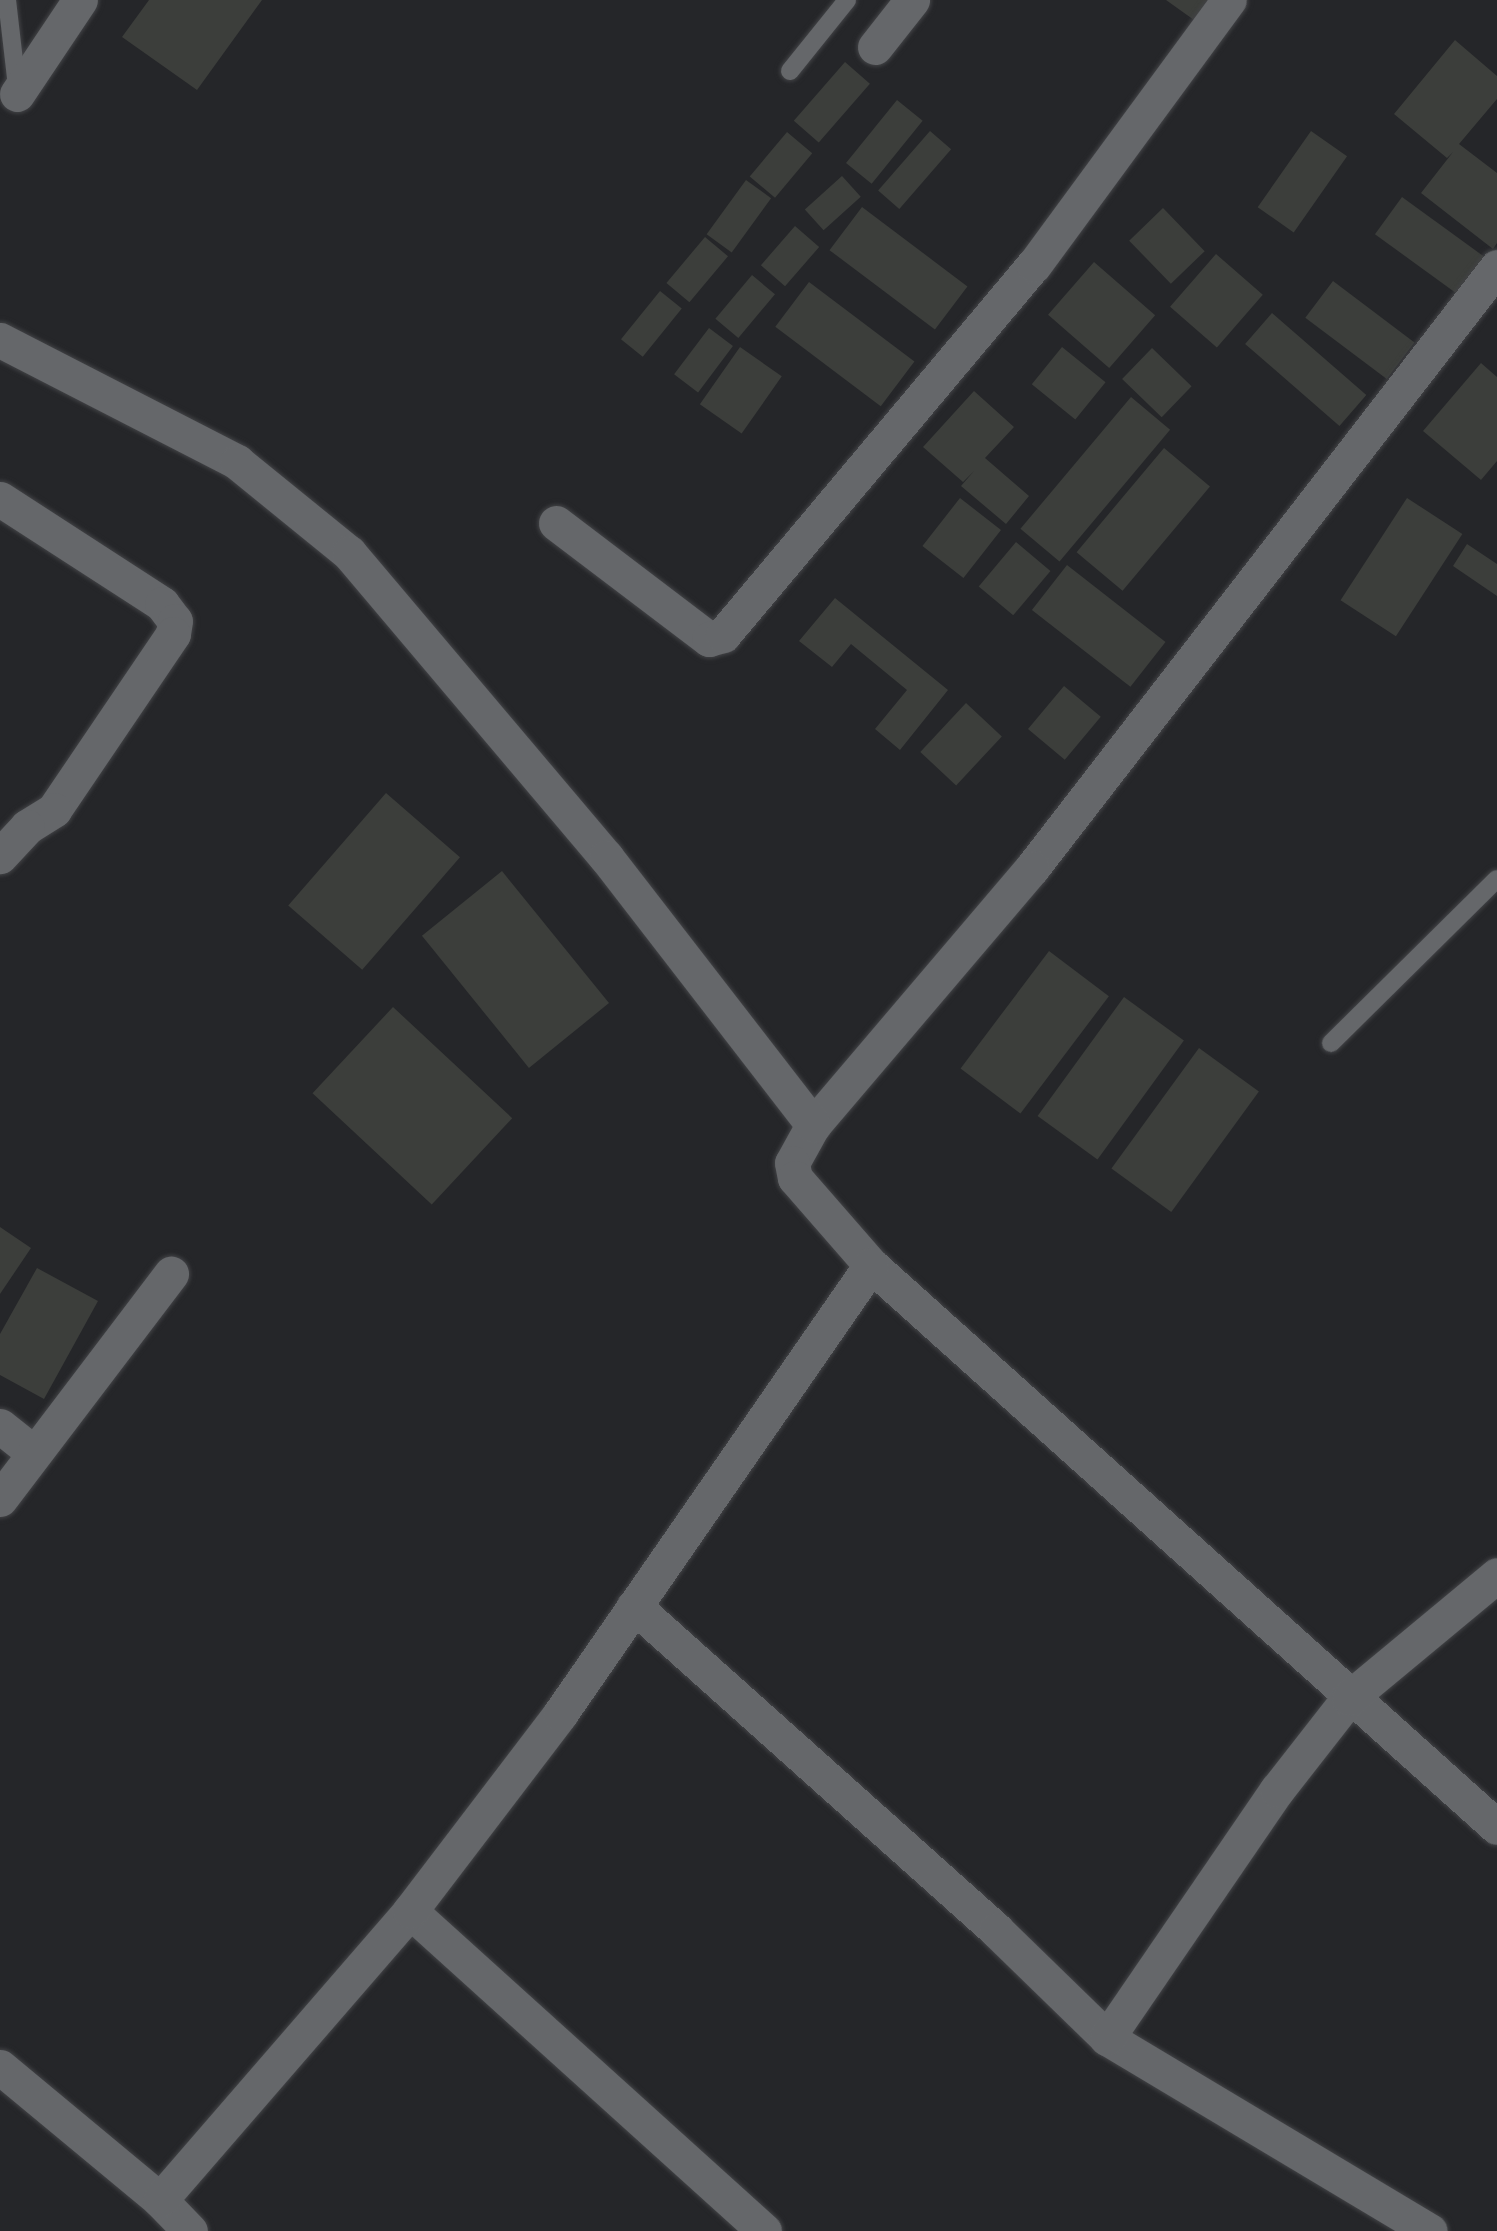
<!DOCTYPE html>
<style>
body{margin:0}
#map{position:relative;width:1497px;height:2231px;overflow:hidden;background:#252629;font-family:Commissioner,sans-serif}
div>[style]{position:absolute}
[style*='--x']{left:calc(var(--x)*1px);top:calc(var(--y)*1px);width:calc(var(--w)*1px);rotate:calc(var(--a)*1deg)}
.building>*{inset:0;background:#3c3e3b;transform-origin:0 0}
.roads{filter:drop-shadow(0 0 2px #424346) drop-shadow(0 0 2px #424346)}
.service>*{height:18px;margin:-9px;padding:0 9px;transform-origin:9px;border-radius:9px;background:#65676a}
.minor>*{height:35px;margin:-17.5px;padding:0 17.5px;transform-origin:17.5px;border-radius:17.5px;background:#65676a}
span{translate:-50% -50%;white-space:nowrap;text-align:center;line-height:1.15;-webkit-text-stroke:5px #252629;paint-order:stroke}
</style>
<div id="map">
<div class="building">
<i style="clip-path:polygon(149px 0,262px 0,197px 90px,122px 37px)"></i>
<i style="clip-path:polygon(1166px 0,1229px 0,1208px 30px)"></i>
<i style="clip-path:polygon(1455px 40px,1497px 76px,1497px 99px,1459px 144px,1497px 173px,1497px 243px,1493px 249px,1421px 193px,1453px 152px,1447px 158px,1394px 114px)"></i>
<i style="left:845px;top:62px;width:33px;height:78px;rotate:41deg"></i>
<i style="left:897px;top:100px;width:33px;height:81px;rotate:39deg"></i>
<i style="left:930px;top:131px;width:28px;height:79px;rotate:41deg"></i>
<i style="left:1311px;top:131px;width:44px;height:93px;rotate:35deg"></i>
<i style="left:787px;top:132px;width:33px;height:58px;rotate:40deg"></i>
<i style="left:842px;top:176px;width:28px;height:50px;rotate:48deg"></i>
<i style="left:746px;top:180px;width:31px;height:67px;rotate:36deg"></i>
<i style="left:1402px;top:197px;width:103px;height:46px;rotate:36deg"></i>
<i style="left:862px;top:207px;width:132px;height:54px;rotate:37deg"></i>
<i style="left:1163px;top:208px;width:60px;height:47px;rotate:46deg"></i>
<i style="left:795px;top:226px;width:32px;height:52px;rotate:41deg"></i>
<i style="left:705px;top:237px;width:30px;height:60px;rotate:40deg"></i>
<i style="left:1216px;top:254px;width:62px;height:70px;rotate:41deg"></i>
<i style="left:1094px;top:262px;width:81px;height:70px;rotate:41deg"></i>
<i style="left:752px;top:275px;width:30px;height:57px;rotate:40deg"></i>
<i style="left:1333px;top:281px;width:102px;height:46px;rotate:37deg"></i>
<i style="left:809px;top:282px;width:132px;height:56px;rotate:37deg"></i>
<i style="left:660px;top:291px;width:28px;height:62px;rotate:39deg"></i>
<i style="left:1272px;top:313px;width:125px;height:41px;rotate:41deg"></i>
<i style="left:709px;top:328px;width:30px;height:58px;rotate:37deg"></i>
<i style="left:740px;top:347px;width:51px;height:70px;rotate:35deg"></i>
<i style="left:1062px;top:347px;width:56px;height:48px;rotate:39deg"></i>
<i style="left:1152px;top:348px;width:55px;height:43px;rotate:44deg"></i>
<i style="clip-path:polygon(1481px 363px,1497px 377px,1497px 461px,1481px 480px,1423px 431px)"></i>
<i style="clip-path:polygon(974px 391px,1014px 427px,985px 458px,1029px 496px,1006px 524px,961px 486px,974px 471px,963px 482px,923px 447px)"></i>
<i style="left:1131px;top:397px;width:51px;height:172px;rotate:40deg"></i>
<i style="left:1164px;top:448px;width:60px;height:136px;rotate:40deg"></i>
<i style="left:960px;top:498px;width:52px;height:61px;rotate:38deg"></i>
<i style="left:1407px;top:498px;width:66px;height:122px;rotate:33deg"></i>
<i style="left:1016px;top:542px;width:45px;height:58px;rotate:40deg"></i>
<i style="clip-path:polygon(1467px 544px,1497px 564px,1497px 596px,1453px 566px)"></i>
<i style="left:1067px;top:565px;width:125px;height:57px;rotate:38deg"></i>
<i style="clip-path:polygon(835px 598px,948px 690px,900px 750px,875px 729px,907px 690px,851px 644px,832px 667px,799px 641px)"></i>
<i style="left:1064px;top:686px;width:48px;height:56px;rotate:40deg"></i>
<i style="left:966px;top:703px;width:49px;height:67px;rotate:43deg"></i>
<i style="left:386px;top:793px;width:98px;height:149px;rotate:41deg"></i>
<i style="left:502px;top:871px;width:170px;height:103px;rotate:51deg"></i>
<i style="left:1049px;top:951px;width:75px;height:147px;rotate:37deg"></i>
<i style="left:1124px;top:997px;width:74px;height:147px;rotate:36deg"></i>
<i style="left:393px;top:1007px;width:163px;height:118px;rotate:43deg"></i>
<i style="left:1199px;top:1048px;width:74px;height:149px;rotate:36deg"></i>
<i style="clip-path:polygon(0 1227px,31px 1248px,0 1294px)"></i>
<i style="clip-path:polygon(37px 1268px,98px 1301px,44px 1399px,0 1375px,0 1334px)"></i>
</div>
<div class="roads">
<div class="service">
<i style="--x:7;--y:0;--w:88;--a:83.4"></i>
<i style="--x:790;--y:71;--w:91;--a:-51.2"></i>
<i style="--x:1331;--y:1043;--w:233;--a:-44.7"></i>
</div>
<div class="minor">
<i style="--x:875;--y:47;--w:60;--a:-51.8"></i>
<i style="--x:17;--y:94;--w:113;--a:-56.2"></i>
<i style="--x:1497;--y:267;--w:760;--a:127.73"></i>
<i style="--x:1032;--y:868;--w:338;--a:130.4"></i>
<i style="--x:813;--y:1125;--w:43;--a:118.9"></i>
<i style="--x:792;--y:1163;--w:15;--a:79"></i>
<i style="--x:795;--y:1178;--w:116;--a:48.9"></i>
<i style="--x:871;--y:1265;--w:841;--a:41.92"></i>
<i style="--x:0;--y:340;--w:267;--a:27.2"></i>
<i style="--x:237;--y:462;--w:144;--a:39.1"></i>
<i style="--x:349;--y:553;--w:398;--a:49.8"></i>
<i style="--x:606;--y:857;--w:339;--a:52.3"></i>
<i style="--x:0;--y:499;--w:193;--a:32.9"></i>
<i style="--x:162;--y:604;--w:21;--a:53"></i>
<i style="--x:175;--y:621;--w:13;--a:99"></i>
<i style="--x:173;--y:634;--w:212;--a:124.1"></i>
<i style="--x:54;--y:810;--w:32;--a:148"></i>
<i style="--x:27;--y:827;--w:40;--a:133"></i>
<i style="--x:556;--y:523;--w:192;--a:37.2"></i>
<i style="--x:709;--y:639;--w:15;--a:-16"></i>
<i style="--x:723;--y:635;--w:483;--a:-50"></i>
<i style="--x:1034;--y:265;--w:329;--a:-53.7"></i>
<i style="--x:0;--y:1426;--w:43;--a:38.5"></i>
<i style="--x:0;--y:1499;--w:283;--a:-52.8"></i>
<i style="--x:634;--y:1606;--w:486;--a:41.8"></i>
<i style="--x:996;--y:1930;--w:155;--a:44.2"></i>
<i style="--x:1107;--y:2038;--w:376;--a:30.9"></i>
<i style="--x:410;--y:1911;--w:477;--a:42.1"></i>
<i style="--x:1107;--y:2038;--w:301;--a:-55.6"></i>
<i style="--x:1277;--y:1790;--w:117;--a:-52"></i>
<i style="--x:1349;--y:1698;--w:192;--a:-39.7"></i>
<i style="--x:0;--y:2067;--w:208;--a:39.7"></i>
<i style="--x:160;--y:2200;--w:43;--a:45.9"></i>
<i style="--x:160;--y:2200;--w:382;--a:-49.1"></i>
<i style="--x:410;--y:1911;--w:248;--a:-52.7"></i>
<i style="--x:560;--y:1714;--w:546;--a:-55.29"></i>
</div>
</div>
</div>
